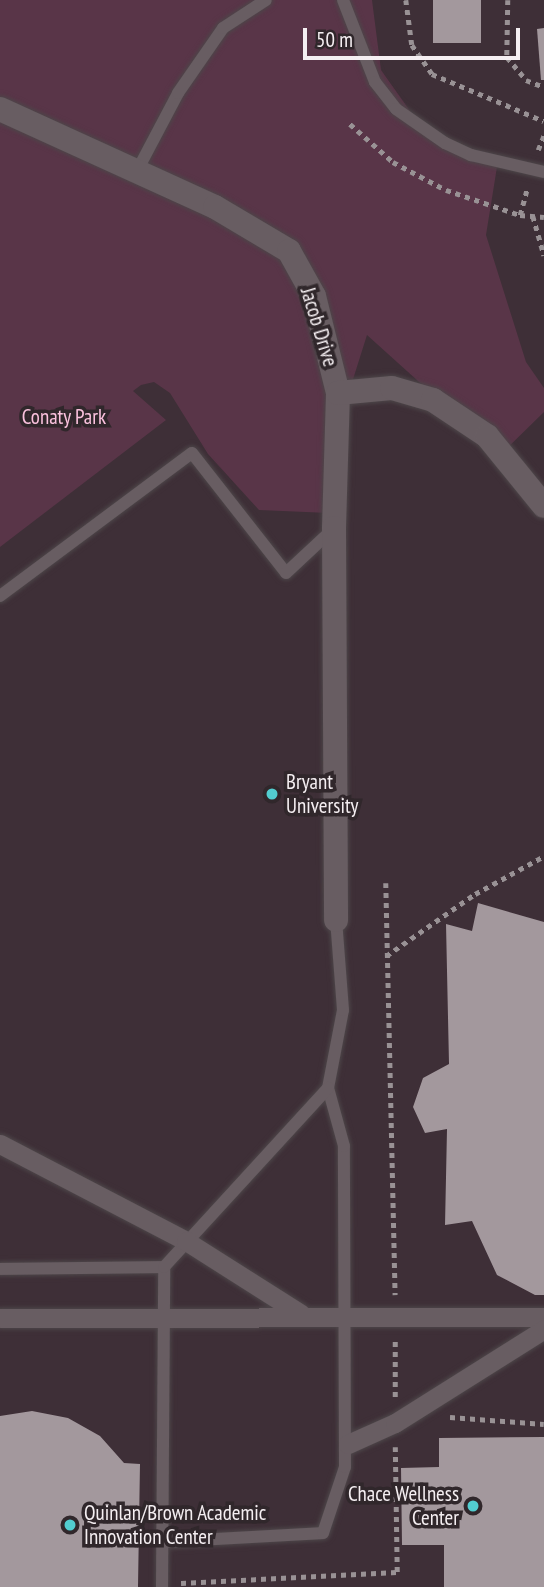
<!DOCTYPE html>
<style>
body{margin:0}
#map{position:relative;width:544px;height:1587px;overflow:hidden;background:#30272b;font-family:"PT Sans Narrow",sans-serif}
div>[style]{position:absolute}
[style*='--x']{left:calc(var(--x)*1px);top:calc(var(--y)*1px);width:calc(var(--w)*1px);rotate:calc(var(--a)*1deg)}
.built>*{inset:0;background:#3e2f37;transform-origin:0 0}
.green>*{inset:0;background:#593548}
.building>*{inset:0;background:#a3989d;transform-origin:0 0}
.path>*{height:4.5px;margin-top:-2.25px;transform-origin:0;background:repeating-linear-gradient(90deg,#999295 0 5px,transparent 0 10px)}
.roads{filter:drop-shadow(0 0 2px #4d4649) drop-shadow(0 0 2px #4d4649)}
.service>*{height:12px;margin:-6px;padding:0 6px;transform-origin:6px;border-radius:6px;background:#685d62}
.pedestrian>*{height:19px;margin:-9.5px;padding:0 9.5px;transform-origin:9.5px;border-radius:9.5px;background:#685d62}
.minor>*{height:24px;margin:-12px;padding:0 12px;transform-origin:12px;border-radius:12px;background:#685d62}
.dots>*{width:19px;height:19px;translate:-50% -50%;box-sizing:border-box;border:4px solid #30272b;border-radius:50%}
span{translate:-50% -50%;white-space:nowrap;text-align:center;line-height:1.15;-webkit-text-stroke:7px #30272b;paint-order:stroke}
.street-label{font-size:21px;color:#f5eff2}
.park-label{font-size:21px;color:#fac1dd}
.poi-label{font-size:21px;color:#f5eff2}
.left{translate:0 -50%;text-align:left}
.right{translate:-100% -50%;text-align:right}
.scale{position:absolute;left:303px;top:28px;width:217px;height:32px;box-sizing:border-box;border:4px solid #f5eff2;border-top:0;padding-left:9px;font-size:21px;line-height:24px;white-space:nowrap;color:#f5eff2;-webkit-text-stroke:5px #30272b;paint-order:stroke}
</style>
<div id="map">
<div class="built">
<i style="left:0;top:0;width:544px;height:1587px"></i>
</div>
<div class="green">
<i style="clip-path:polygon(0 0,372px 0,381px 70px,415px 118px,458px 151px,497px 167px,486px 235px,526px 362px,544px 388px,544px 412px,500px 455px,367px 335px,331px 449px,329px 513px,259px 510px,208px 454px,170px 393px,154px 382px,141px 385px,133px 391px,166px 420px,0 547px)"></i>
</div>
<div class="building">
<i style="left:433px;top:0;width:48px;height:43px"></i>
<i style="clip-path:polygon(544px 28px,544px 80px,541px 80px,537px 29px)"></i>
<i style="clip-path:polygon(478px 903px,544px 922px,544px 1295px,535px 1295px,497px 1275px,472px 1221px,445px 1225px,447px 1129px,425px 1133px,413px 1107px,423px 1078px,449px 1064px,446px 924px,472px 931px)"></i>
<i style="clip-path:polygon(32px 1411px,68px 1418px,100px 1436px,124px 1463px,140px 1464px,138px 1587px,0 1587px,0 1416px)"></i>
<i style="clip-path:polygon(544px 1437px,544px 1587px,444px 1587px,444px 1545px,402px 1545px,401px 1468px,439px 1467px,439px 1438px)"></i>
</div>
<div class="path">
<i style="--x:406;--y:0;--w:45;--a:82.4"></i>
<i style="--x:412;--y:45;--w:35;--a:55"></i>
<i style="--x:432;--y:74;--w:121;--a:22.8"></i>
<i style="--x:508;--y:0;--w:57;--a:91"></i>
<i style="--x:507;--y:57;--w:30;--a:50"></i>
<i style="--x:526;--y:80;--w:19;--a:21"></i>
<i style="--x:350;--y:124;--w:57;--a:41.5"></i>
<i style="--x:393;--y:162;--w:60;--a:27.8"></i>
<i style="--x:446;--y:190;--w:78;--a:18.7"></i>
<i style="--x:520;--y:215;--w:24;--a:5"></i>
<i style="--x:538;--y:150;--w:16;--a:-68"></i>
<i style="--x:520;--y:215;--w:27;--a:-75"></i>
<i style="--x:533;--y:216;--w:41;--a:74.2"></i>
<i style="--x:386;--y:883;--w:412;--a:88.7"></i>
<i style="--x:386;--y:956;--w:108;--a:-34.9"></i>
<i style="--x:475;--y:894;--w:79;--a:-28.8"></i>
<i style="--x:395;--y:1397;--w:58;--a:-90"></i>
<i style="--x:450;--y:1417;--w:94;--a:4.3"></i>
<i style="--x:181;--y:1583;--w:216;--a:-2.9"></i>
<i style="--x:397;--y:1572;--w:125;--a:-90.9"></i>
</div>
<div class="roads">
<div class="service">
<i style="--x:343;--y:0;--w:88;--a:68.7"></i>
<i style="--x:375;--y:82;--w:34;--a:52"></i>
<i style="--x:396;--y:109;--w:60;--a:34.8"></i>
<i style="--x:445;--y:143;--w:29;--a:25"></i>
<i style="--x:471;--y:155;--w:75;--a:13.1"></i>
<i style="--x:138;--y:169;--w:86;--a:-62.2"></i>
<i style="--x:178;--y:93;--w:79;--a:-55.3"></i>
<i style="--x:223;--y:28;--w:51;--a:-33.1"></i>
<i style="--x:0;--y:596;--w:239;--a:-36.7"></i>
<i style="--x:192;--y:453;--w:152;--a:51.9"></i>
<i style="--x:286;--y:573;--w:64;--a:-43.1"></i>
<i style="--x:0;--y:1269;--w:164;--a:-0.7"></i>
<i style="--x:163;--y:1542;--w:160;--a:-3.2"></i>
<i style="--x:323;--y:1533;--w:70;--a:-71.6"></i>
<i style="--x:345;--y:1467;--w:321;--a:-90.2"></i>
<i style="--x:344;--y:1146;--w:60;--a:-105.4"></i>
<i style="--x:328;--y:1088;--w:79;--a:-79.1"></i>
<i style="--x:343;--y:1010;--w:90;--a:-94.4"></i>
<i style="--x:162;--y:1587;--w:320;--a:-89.6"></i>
<i style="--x:164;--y:1267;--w:243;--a:-47.5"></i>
</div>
<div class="pedestrian">
<i style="--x:0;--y:1144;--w:210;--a:27.5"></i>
<i style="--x:186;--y:1241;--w:136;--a:32.4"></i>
<i style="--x:0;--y:1318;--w:544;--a:-0.11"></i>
<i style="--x:348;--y:1444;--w:51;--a:-24.1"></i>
<i style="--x:395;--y:1423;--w:176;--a:-32.2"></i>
</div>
<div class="minor">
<i style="--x:0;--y:109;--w:236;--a:24.5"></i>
<i style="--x:215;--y:207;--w:86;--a:30.7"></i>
<i style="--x:289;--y:251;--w:51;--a:60.9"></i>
<i style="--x:314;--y:296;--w:100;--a:76.1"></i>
<i style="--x:338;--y:393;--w:135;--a:91.7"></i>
<i style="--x:334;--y:528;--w:392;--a:89.7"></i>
<i style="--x:338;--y:393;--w:54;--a:-5.3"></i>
<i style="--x:392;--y:388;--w:43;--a:16.3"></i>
<i style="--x:433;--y:400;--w:65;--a:33.7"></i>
<i style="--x:487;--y:436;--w:90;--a:50.8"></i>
</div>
</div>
<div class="dots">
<i style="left:272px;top:794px;background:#52cdd0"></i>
<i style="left:473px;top:1506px;background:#52cdd0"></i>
<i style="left:70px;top:1525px;background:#52cdd0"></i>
</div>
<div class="street-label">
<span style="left:319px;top:327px;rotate:73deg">Jacob Drive</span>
</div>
<div class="park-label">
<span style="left:64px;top:417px">Conaty Park</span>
</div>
<div class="poi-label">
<span class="left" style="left:286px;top:794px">Bryant<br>University</span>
<span class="right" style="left:459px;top:1506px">Chace Wellness<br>Center</span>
<span class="left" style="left:84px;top:1525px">Quinlan/Brown Academic<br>Innovation Center</span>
</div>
<div class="scale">50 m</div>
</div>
